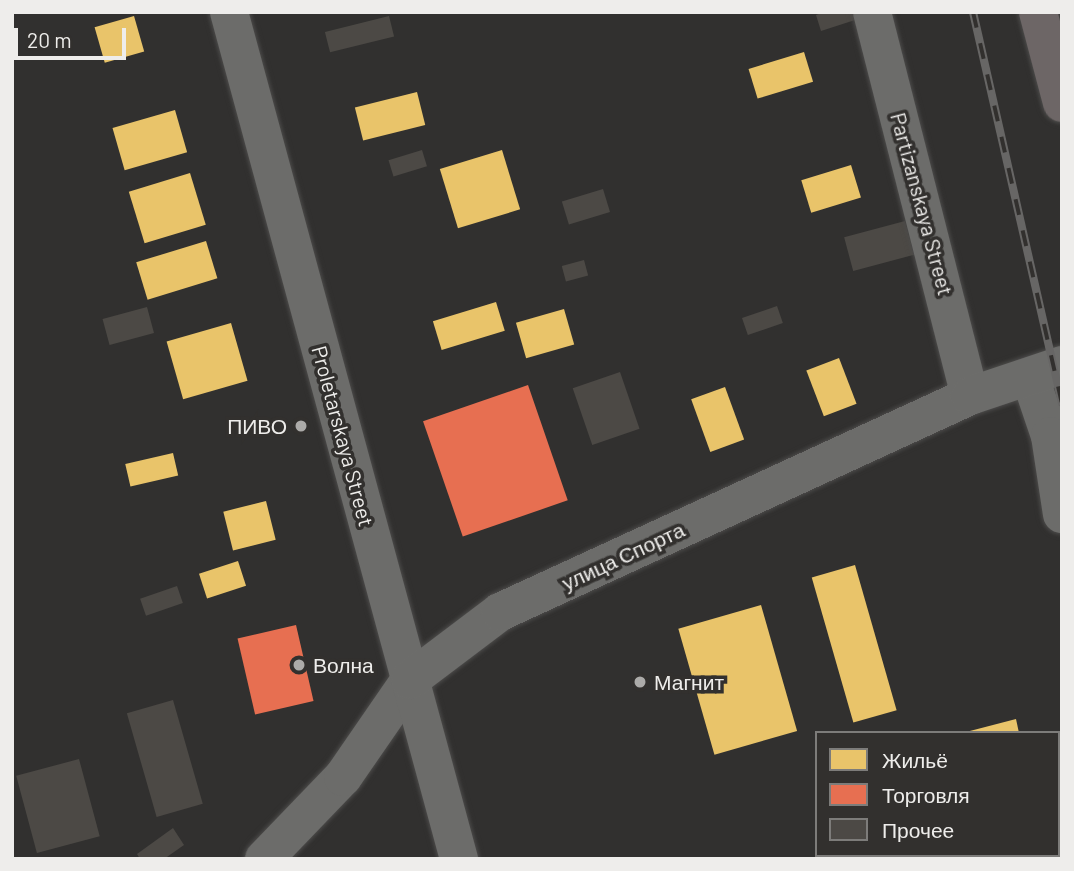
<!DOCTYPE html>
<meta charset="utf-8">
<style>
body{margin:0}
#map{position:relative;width:1074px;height:871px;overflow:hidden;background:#31302f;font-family:Barlow,sans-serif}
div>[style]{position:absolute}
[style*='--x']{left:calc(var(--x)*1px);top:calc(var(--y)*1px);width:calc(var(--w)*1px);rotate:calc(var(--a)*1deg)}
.homes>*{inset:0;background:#e9c46a;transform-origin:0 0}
.shops>*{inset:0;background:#e76f51;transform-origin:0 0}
.building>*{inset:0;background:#4c4945;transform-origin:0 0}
.roads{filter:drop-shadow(0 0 2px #4c4b4a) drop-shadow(0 0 2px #4c4b4a)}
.street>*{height:38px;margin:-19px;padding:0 19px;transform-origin:19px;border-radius:19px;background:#6c6c6a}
.secondary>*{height:38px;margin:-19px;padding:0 19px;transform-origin:19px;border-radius:19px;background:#6c6c6a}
.primary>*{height:38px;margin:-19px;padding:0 19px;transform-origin:19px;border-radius:19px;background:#6d6666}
.rail>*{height:8px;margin-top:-4px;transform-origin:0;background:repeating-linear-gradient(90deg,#32302e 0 16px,#676665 0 32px);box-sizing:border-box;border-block:2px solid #676665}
.dots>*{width:19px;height:19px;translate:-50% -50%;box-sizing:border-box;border:4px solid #32302e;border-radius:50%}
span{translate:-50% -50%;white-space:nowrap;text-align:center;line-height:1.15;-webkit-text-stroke:7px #32302e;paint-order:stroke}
.street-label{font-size:21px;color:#eeedeb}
.poi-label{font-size:21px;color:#eeedeb}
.right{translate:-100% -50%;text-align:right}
.left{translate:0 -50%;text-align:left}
.frame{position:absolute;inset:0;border:14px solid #eeedeb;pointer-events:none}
.legend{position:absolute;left:815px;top:731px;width:245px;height:126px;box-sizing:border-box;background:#32302e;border:2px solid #7d7c7a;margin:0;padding:9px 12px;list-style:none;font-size:21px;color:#eeedeb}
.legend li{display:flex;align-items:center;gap:14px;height:35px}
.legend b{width:35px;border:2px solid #7d7c7a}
.scale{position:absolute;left:14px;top:28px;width:112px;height:32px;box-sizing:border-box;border:4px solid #eeedeb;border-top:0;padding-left:9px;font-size:21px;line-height:24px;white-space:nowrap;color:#eeedeb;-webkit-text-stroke:5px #32302e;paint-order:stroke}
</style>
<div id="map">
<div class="homes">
<i style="left:134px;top:16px;width:37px;height:41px;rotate:74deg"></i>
<i style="left:804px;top:52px;width:31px;height:58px;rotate:73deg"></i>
<i style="left:417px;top:92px;width:34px;height:64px;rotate:76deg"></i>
<i style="left:175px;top:110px;width:44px;height:65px;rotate:74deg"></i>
<i style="left:502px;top:150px;width:62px;height:65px;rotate:73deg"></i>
<i style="left:851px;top:165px;width:34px;height:52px;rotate:73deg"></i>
<i style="left:190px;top:173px;width:54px;height:64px;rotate:73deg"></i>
<i style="left:206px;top:241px;width:39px;height:73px;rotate:73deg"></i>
<i style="left:496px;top:302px;width:30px;height:66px;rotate:73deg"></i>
<i style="left:564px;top:309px;width:37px;height:50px;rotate:74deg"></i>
<i style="left:231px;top:323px;width:60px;height:67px;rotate:74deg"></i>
<i style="left:839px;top:358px;width:49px;height:35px;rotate:69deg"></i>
<i style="left:725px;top:387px;width:56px;height:36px;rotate:70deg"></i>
<i style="left:173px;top:453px;width:23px;height:49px;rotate:77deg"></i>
<i style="left:266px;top:501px;width:40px;height:44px;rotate:76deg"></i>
<i style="left:238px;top:561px;width:26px;height:41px;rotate:72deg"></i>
<i style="left:855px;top:565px;width:151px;height:45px;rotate:74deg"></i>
<i style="left:761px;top:605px;width:131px;height:86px;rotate:74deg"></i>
<i style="clip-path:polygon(1016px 719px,1019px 733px,966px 733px,966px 732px)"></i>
</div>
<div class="shops">
<i style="left:528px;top:385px;width:122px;height:111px;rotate:71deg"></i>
<i style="left:296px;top:625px;width:78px;height:60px;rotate:77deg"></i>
</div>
<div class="building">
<i style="clip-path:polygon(824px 12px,853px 12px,855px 20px,821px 31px,816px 15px)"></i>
<i style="left:389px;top:16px;width:21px;height:66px;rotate:76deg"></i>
<i style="left:422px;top:150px;width:17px;height:35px;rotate:73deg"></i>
<i style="left:603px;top:189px;width:24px;height:43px;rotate:73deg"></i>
<i style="left:905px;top:221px;width:35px;height:63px;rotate:75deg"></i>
<i style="left:584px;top:260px;width:16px;height:23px;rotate:75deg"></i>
<i style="left:777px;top:306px;width:18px;height:37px;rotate:71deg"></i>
<i style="left:147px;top:307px;width:27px;height:46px;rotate:75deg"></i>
<i style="left:620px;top:372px;width:60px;height:50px;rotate:71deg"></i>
<i style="left:177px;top:586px;width:18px;height:39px;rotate:71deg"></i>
<i style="left:173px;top:700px;width:108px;height:48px;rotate:74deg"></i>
<i style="left:79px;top:759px;width:80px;height:65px;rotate:75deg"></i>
<i style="clip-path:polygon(173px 828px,184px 845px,164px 859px,140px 859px,137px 854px)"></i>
</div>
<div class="roads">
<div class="street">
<i style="--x:872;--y:12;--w:396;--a:75.7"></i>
<i style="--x:1030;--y:377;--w:62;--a:71.3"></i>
<i style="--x:1050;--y:436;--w:79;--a:81.3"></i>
<i style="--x:264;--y:859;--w:114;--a:-46.1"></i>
<i style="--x:343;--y:777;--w:118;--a:-55.4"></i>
</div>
<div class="secondary">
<i style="--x:229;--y:12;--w:878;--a:74.81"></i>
<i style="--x:410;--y:680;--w:113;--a:-37.1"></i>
<i style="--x:500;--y:612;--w:517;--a:-24.68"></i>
<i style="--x:970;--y:396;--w:97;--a:-18.6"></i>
</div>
<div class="primary">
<i style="--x:1038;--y:12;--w:94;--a:75.2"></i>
</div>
</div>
<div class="rail">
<i style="--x:973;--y:12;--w:403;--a:77.2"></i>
</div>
<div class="dots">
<i style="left:301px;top:426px;background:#acaba9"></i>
<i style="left:299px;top:665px;background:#acaba9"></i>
<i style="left:640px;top:682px;background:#acaba9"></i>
</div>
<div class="street-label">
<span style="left:922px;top:204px;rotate:75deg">Partizanskaya Street</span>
<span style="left:343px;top:436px;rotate:75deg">Proletarskaya Street</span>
<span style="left:623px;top:556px;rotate:-25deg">улица Спорта</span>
</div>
<div class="poi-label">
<span class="right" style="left:287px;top:426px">ПИВО</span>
<span class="left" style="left:313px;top:665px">Волна</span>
<span class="left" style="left:654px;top:682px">Магнит</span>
</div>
<div class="frame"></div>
<ul class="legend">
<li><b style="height:19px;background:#e9c46a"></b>Жильё</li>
<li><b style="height:19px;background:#e76f51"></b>Торговля</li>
<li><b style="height:19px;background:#4c4945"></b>Прочее</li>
</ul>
<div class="scale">20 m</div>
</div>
